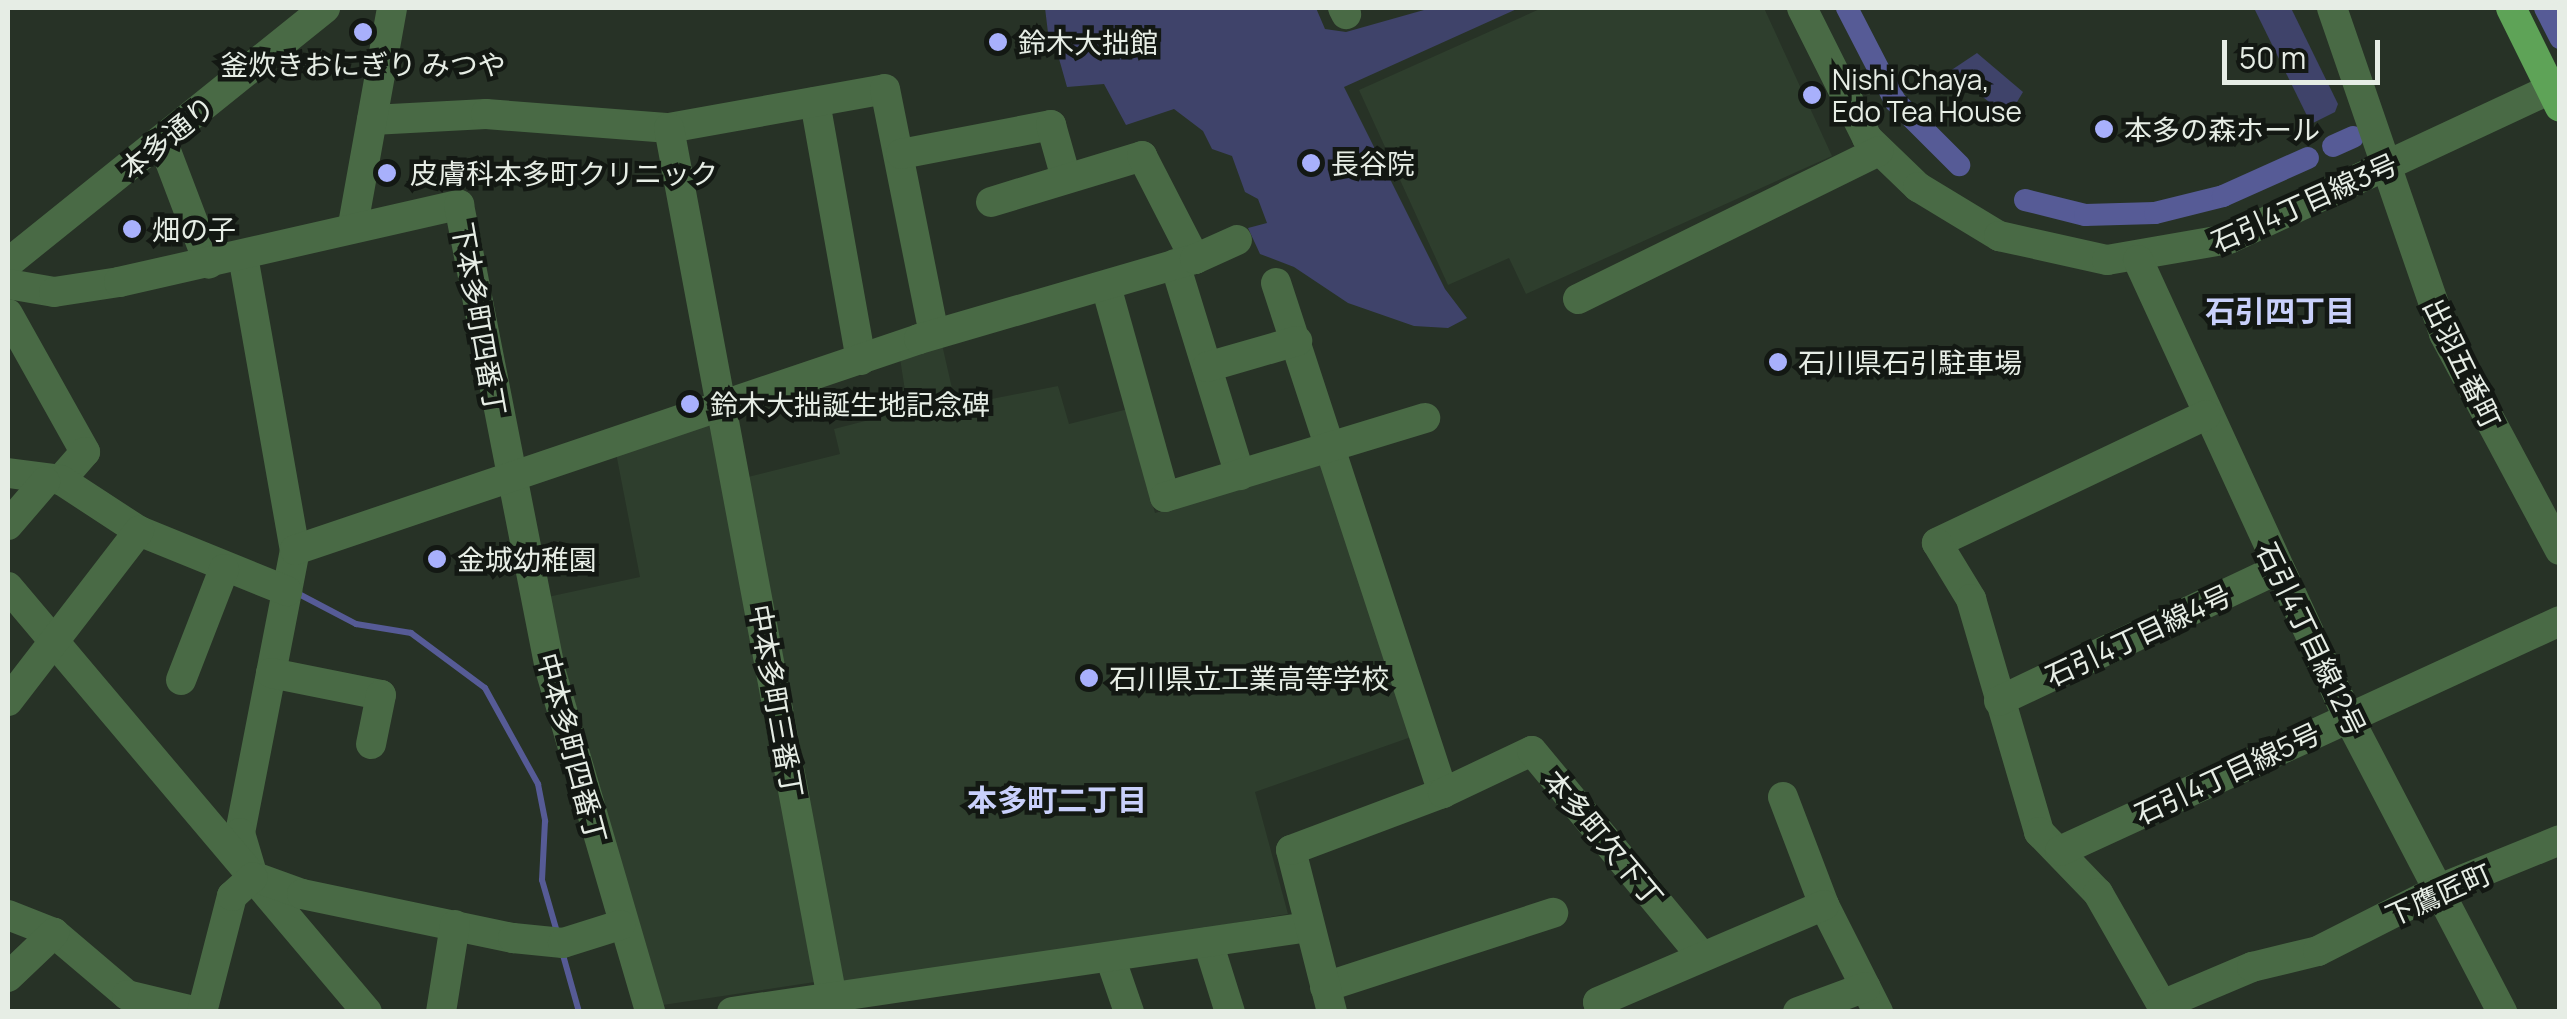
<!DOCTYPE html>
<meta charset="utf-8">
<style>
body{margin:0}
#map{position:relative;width:2567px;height:1019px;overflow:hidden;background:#273226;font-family:Manrope,"Noto Sans JP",sans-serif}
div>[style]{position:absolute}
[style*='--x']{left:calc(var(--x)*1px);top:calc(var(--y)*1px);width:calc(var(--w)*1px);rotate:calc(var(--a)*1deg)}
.built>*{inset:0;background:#2e3e2d}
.green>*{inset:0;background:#3f436a}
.stream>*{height:6px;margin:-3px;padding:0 3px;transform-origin:3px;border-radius:3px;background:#565b96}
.canal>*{height:22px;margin:-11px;padding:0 11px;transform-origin:11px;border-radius:11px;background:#565b96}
.minor>*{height:30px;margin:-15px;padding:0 15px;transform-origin:15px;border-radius:15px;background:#496a45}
.major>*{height:30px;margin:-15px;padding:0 15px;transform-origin:15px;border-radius:15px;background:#5ea357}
.dots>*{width:28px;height:28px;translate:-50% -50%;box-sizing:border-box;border:5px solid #131813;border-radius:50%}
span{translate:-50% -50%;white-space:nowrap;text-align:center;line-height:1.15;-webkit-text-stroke:9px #131813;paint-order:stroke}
.poi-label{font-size:28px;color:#e6ede5}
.left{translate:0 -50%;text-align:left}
.street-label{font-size:28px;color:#e6ede5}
.neighbourhood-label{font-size:30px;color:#c9d0fb;font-weight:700}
.frame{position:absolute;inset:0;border:10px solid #e6ede5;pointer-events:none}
.scale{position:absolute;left:2222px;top:40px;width:158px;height:45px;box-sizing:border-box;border:5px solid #e6ede5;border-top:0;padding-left:12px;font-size:30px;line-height:35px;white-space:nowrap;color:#e6ede5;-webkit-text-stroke:8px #131813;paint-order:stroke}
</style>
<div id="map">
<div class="built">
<i style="clip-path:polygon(1542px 8px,1764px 8px,1832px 156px,1526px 294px,1509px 258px,1448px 285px,1359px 90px)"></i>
<i style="clip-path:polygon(941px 340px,956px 406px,1058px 386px,1069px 424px,1128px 409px,1155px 513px,1325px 463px,1414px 736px,1255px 792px,1288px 914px,839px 990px,744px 478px,840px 454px,834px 429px,908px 410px,899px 352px)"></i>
<i style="clip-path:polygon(717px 416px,815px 982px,663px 1005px,543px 598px,640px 577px,616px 453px)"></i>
</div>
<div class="green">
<i style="clip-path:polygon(1045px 8px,1316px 8px,1325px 29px,1346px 32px,1431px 8px,1519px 8px,1344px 87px,1445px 289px,1467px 318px,1448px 328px,1414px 326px,1348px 303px,1294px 267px,1260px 254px,1248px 228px,1267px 223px,1258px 199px,1245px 192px,1232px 156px,1212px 149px,1203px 131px,1174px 109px,1126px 125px,1104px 84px,1067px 87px,1054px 41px,1049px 41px)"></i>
<i style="clip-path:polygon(2254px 8px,2291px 8px,2338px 104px,2335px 112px,2311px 124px)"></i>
<i style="clip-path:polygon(1977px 53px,2023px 92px,2008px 117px,1950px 71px)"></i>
</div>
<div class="stream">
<i style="--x:297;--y:593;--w:67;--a:27.7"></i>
<i style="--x:356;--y:624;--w:56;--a:9.3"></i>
<i style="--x:411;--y:633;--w:92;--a:36.6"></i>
<i style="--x:485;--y:688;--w:110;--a:61.1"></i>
<i style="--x:538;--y:784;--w:38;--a:79"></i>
<i style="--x:545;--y:821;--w:59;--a:92.9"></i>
<i style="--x:542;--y:880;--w:54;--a:73.9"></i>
<i style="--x:563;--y:955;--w:59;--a:74.3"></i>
</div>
<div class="canal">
<i style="--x:1847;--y:8;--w:105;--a:62.7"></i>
<i style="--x:1895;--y:101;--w:91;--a:45"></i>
<i style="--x:2545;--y:8;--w:34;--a:63"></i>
<i style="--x:2333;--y:146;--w:22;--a:-24"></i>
<i style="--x:2025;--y:200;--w:62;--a:14"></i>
<i style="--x:2085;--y:215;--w:70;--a:-1.6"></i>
<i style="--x:2155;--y:213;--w:70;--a:-14"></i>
<i style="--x:2223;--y:196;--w:93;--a:-24.1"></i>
</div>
<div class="minor">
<i style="--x:1343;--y:8;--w:7;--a:63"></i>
<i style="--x:1802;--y:8;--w:145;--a:63.4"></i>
<i style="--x:1867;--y:138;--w:71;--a:43.9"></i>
<i style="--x:1918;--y:187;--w:95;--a:31.2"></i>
<i style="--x:1999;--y:236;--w:111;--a:12.5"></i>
<i style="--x:2107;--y:260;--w:124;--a:-9.8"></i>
<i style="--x:2229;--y:239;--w:355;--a:-25"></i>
<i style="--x:2332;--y:8;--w:345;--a:71"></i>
<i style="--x:2444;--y:334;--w:245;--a:61.8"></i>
<i style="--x:815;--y:102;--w:262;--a:79.9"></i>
<i style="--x:372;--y:120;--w:114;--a:-3"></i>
<i style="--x:486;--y:114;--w:184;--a:4.4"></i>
<i style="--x:669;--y:128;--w:219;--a:-10.2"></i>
<i style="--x:885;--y:89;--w:250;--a:78.7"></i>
<i style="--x:669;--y:128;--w:885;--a:79.39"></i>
<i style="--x:163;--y:143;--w:129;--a:69.2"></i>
<i style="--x:901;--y:154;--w:153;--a:-10.9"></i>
<i style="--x:1051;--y:125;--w:55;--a:74.2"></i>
<i style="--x:991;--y:202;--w:158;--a:-16.9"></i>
<i style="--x:1142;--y:156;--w:116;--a:62.8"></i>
<i style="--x:353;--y:225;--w:220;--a:-79.8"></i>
<i style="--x:243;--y:256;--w:299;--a:80"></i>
<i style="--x:295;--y:550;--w:288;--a:101"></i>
<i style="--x:240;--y:833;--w:46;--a:73.5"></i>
<i style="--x:2138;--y:260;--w:503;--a:65.32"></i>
<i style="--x:2348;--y:717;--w:333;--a:62.4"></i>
<i style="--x:8;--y:263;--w:407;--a:-38.8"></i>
<i style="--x:1175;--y:264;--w:221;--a:72.9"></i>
<i style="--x:1276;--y:283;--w:537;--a:71.87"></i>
<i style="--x:8;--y:284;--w:47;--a:9.9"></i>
<i style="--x:54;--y:292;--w:66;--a:-8.7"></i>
<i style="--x:119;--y:282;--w:349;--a:-12.8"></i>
<i style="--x:459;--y:205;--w:473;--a:78.9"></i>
<i style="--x:550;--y:669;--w:357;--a:73.7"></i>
<i style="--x:1106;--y:286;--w:219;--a:74.4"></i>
<i style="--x:1165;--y:497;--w:272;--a:-16.9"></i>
<i style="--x:1578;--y:299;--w:335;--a:-26.2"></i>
<i style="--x:8;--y:314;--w:158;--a:60.8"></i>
<i style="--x:85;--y:452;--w:37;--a:131"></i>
<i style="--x:1207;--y:367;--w:94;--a:-16.1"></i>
<i style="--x:2206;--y:415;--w:298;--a:154.6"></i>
<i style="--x:1937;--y:543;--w:66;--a:58.7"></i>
<i style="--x:1971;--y:599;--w:243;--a:73.7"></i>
<i style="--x:2039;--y:832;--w:85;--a:46"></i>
<i style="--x:2098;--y:893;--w:129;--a:60.3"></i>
<i style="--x:2162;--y:1005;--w:98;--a:-22.9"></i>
<i style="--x:2252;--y:967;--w:68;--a:-13.6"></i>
<i style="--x:2318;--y:951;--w:139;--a:-26.9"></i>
<i style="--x:2442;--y:888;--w:127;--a:-22.1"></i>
<i style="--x:8;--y:473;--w:53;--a:7.5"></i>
<i style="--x:61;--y:480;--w:93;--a:33.2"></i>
<i style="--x:139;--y:531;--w:160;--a:22.1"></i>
<i style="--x:8;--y:525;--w:57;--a:-49.3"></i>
<i style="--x:295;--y:550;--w:659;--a:-18.68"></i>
<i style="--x:919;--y:339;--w:287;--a:-16.2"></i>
<i style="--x:1195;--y:259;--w:46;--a:-24.3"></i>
<i style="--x:8;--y:587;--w:556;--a:49.81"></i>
<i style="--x:271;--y:673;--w:112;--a:11.3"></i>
<i style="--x:381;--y:695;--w:50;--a:101.5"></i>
<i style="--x:181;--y:680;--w:119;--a:-68.8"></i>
<i style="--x:8;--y:701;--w:215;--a:-52.4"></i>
<i style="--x:1999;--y:701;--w:309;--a:-25.3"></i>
<i style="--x:1783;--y:797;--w:116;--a:69.2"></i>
<i style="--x:1824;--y:905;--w:120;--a:63.2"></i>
<i style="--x:2060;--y:851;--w:550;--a:-24.7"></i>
<i style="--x:258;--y:878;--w:47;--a:20"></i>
<i style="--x:302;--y:894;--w:216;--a:11.8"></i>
<i style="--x:513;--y:938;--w:50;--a:5.7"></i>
<i style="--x:563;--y:943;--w:60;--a:-17.5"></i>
<i style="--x:8;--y:915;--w:49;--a:21.4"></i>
<i style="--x:54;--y:933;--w:96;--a:40.3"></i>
<i style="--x:127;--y:995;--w:73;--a:13.5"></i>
<i style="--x:1208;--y:942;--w:73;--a:72.6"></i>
<i style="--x:1110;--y:957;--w:58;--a:70.9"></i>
<i style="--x:8;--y:977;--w:64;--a:-43.7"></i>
<i style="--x:1325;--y:987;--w:240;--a:-18"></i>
<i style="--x:202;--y:1012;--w:120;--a:-75.5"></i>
<i style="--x:232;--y:896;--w:28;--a:-42"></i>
<i style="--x:441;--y:1012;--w:88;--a:-80.9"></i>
<i style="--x:732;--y:1012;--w:582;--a:-8.39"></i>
<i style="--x:1332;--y:1012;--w:167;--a:-104.2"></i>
<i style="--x:1291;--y:850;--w:162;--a:-20.6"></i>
<i style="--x:1443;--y:793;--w:98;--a:-25.3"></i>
<i style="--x:1532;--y:751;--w:265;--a:50.4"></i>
<i style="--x:1601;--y:1012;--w:10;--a:-107"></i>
<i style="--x:1598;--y:1002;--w:246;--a:-23.2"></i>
<i style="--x:1798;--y:1012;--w:72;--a:-20.2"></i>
</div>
<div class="major">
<i style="--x:2511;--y:8;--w:110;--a:63.7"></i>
</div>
<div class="dots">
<i style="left:363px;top:32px;background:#a8b0fc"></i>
<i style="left:998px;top:42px;background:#a8b0fc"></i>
<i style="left:1812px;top:95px;background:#a8b0fc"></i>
<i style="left:2104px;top:129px;background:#a8b0fc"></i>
<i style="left:1311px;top:163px;background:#a8b0fc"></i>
<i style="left:387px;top:173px;background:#a8b0fc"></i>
<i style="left:132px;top:229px;background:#a8b0fc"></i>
<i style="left:1778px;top:362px;background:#a8b0fc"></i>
<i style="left:690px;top:404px;background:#a8b0fc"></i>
<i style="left:437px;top:559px;background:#a8b0fc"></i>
<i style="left:1089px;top:678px;background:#a8b0fc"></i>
</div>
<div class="poi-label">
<span class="left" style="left:1018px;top:42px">鈴木大拙館</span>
<span style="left:363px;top:64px">釜炊きおにぎり みつや</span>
<span class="left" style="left:1832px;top:95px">Nishi Chaya,<br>Edo Tea House</span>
<span class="left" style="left:2124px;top:129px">本多の森ホール</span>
<span class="left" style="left:1331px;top:163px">長谷院</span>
<span class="left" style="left:410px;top:173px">皮膚科本多町クリニック</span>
<span class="left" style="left:152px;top:229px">畑の子</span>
<span class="left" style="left:1798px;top:362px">石川県石引駐車場</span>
<span class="left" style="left:710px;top:404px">鈴木大拙誕生地記念碑</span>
<span class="left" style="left:457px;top:559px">金城幼稚園</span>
<span class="left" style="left:1109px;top:678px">石川県立工業高等学校</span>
</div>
<div class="street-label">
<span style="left:167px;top:137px;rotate:-39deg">本多通り</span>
<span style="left:2304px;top:202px;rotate:-24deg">石引4丁目線3号</span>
<span style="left:480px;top:319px;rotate:80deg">下本多町四番丁</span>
<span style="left:2463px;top:363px;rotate:64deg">出羽五番町</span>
<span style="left:2138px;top:635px;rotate:-25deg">石引4丁目線4号</span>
<span style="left:2312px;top:639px;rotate:64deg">石引4丁目線12号</span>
<span style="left:777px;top:701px;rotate:80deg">中本多町三番丁</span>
<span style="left:573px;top:748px;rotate:75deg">中本多町四番丁</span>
<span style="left:2227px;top:773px;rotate:-25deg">石引4丁目線5号</span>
<span style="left:1604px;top:838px;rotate:50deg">本多町欠下丁</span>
<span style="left:2438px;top:894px;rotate:-24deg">下鷹匠町</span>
</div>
<div class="neighbourhood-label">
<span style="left:2280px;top:311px">石引四丁目</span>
<span style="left:1057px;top:800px">本多町二丁目</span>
</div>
<div class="frame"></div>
<div class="scale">50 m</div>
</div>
